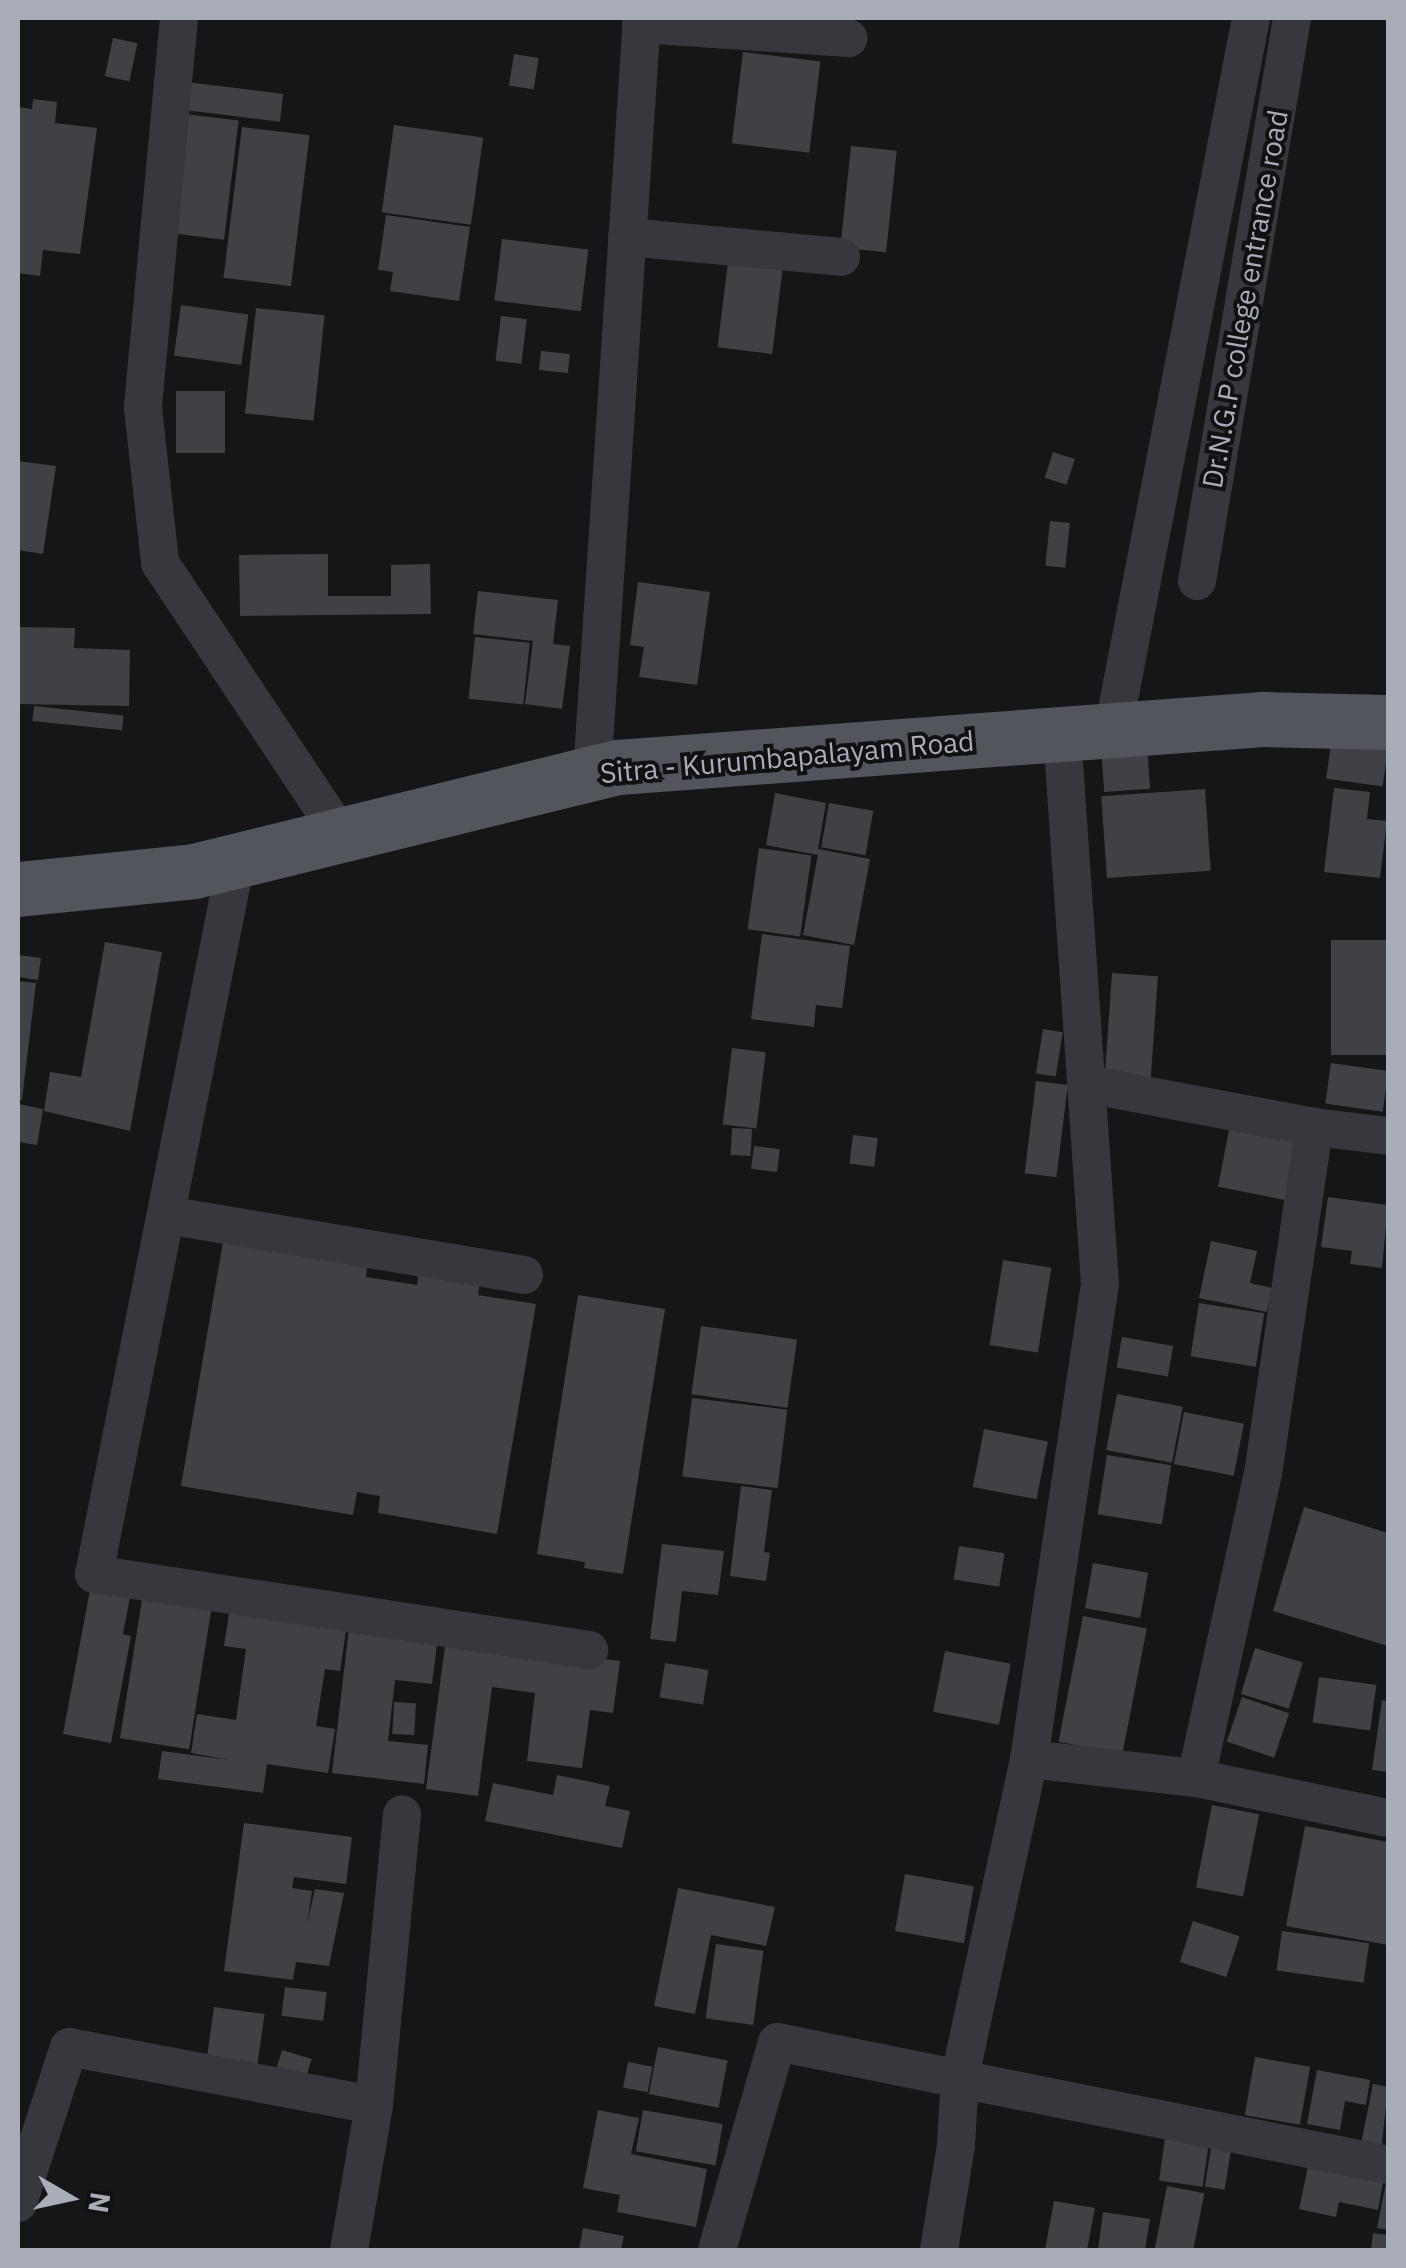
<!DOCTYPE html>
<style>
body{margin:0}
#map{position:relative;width:1406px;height:2268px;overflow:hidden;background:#161618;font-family:"IBM Plex Sans",sans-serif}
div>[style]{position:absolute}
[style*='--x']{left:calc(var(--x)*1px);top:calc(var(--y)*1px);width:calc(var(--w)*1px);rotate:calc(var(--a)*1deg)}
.building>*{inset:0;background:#404145;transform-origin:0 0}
.street>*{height:38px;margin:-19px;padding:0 19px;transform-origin:19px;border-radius:19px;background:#37383d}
.primary>*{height:55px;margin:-27.5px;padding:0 27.5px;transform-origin:27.5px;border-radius:27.5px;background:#53555c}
span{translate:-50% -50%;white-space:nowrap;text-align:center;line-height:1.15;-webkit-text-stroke:8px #111113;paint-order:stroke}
.street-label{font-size:28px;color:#a8adb8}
.frame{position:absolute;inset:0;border:20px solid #a8adb8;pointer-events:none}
.north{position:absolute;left:20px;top:2148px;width:100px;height:100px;-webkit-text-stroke:8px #111113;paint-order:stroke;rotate:99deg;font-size:28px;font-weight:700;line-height:40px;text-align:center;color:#a8adb8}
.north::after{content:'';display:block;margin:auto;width:35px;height:45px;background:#a8adb8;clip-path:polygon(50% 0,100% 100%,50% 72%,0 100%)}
</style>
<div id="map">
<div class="building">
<i style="left:113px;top:38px;width:25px;height:39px;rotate:12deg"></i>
<i style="left:743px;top:52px;width:78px;height:92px;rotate:7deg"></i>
<i style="left:514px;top:54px;width:25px;height:32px;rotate:9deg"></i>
<i style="left:186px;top:82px;width:98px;height:28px;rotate:7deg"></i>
<i style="clip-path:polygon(33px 99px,57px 102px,55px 123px,97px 128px,80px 254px,43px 250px,40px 276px,18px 273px,18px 107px,32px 109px)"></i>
<i style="left:185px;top:114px;width:54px;height:120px;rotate:7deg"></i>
<i style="left:394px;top:125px;width:90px;height:88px;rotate:8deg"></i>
<i style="left:242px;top:127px;width:68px;height:152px;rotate:7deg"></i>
<i style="left:851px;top:146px;width:46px;height:102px;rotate:6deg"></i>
<i style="clip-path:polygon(386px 215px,470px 227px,459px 301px,390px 291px,393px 272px,378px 270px)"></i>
<i style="left:502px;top:239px;width:87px;height:62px;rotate:7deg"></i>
<i style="left:729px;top:254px;width:55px;height:94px;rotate:7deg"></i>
<i style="left:181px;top:305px;width:68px;height:51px;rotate:8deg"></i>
<i style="left:256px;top:308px;width:69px;height:106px;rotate:6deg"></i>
<i style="left:501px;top:316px;width:26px;height:45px;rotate:7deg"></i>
<i style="left:541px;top:351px;width:29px;height:19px;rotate:6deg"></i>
<i style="left:176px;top:391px;width:49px;height:62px"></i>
<i style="left:1053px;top:452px;width:23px;height:27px;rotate:18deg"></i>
<i style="clip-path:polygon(18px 461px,56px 466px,43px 554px,18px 550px)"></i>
<i style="left:1050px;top:521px;width:20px;height:45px;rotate:6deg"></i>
<i style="clip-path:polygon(328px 554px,328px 596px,391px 596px,391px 565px,430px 564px,431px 614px,240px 616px,239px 555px)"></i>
<i style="clip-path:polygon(638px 582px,710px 592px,697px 685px,639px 677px,644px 647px,630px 645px)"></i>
<i style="clip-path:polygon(478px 591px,558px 600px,553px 644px,570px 646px,562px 709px,525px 704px,533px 641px,473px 634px)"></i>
<i style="clip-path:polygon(18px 627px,75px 628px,74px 648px,130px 650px,129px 706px,18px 704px)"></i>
<i style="left:475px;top:637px;width:55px;height:62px;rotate:6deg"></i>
<i style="left:34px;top:706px;width:90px;height:15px;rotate:6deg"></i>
<i style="left:1146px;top:730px;width:59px;height:46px;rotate:86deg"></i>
<i style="left:1332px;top:737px;width:57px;height:42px;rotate:8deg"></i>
<i style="clip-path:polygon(1334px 788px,1370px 792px,1367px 819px,1387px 821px,1380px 878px,1324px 872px)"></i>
<i style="left:1205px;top:789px;width:82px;height:104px;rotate:86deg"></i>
<i style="clip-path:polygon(775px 793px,826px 803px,818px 849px,870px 859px,854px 945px,803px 935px,818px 855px,766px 845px)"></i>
<i style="left:829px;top:803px;width:45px;height:45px;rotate:10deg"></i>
<i style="left:759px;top:848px;width:53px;height:82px;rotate:8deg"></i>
<i style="clip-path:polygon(762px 934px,850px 946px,842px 1008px,816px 1005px,814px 1027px,751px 1019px)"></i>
<i style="left:1331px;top:940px;width:57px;height:115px"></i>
<i style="clip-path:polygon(105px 942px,162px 952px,130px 1131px,44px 1111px,50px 1072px,81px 1077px)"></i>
<i style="clip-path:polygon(18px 955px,41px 958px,38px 980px,18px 977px)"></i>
<i style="left:1112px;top:973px;width:46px;height:102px;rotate:4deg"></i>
<i style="clip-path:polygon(18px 981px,36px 983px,22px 1100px,18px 1100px)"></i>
<i style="left:1043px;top:1029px;width:20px;height:45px;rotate:9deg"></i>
<i style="left:732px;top:1048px;width:34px;height:77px;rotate:7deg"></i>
<i style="left:1331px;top:1063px;width:58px;height:41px;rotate:8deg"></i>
<i style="left:1036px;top:1081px;width:32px;height:93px;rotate:7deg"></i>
<i style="clip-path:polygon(18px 1104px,43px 1109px,37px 1145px,18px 1142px)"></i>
<i style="left:1230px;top:1125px;width:70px;height:63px;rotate:11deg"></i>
<i style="left:732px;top:1128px;width:20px;height:27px;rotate:3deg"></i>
<i style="left:853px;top:1135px;width:25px;height:29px;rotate:7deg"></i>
<i style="left:754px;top:1146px;width:26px;height:23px;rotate:7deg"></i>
<i style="clip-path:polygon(1328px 1197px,1388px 1205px,1382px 1268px,1350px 1264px,1352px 1251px,1321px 1247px)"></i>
<i style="clip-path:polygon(224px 1236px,368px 1260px,366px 1277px,417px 1285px,419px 1271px,480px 1281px,478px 1295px,536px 1304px,497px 1534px,378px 1513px,380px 1496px,357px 1492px,353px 1515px,181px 1486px)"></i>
<i style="clip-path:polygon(1211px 1241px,1257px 1251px,1250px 1283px,1272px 1288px,1267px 1312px,1199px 1298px)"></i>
<i style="left:1003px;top:1260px;width:49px;height:86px;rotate:9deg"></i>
<i style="clip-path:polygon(578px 1295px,665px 1309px,623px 1574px,584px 1568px,585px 1562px,537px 1554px)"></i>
<i style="left:1199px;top:1303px;width:66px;height:54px;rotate:9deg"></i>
<i style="left:701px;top:1326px;width:97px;height:69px;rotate:8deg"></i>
<i style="left:1122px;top:1337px;width:52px;height:31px;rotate:10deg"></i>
<i style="left:1117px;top:1394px;width:67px;height:57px;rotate:11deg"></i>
<i style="left:692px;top:1398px;width:96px;height:79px;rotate:7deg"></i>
<i style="left:1184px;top:1412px;width:61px;height:53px;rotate:11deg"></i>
<i style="left:984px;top:1429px;width:65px;height:59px;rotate:11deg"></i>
<i style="left:1107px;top:1455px;width:65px;height:60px;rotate:9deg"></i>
<i style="clip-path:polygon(741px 1486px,772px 1490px,764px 1552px,770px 1553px,766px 1581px,730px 1576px)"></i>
<i style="clip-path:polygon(1304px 1507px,1388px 1533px,1388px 1646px,1273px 1611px)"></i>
<i style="clip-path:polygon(662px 1544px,724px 1551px,718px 1595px,682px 1591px,676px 1642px,650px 1639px)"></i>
<i style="left:959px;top:1546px;width:46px;height:34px;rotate:9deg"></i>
<i style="left:1093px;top:1563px;width:56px;height:46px;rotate:10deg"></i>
<i style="clip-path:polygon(90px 1590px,130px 1597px,123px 1634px,131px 1636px,111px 1743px,63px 1734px)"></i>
<i style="left:143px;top:1593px;width:70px;height:147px;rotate:9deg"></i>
<i style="clip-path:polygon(230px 1607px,347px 1624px,340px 1671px,325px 1669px,316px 1726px,335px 1729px,328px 1773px,267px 1764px,263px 1793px,158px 1779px,162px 1751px,229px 1760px,191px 1753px,197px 1714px,236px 1720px,246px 1649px,224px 1646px)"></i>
<i style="left:1083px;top:1616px;width:65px;height:128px;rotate:11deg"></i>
<i style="clip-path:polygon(349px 1628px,438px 1636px,432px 1684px,395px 1680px,388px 1741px,428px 1745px,424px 1784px,332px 1773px)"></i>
<i style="clip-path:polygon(446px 1639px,620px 1661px,613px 1713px,590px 1710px,582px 1768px,527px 1761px,535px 1693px,492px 1687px,478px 1796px,426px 1789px)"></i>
<i style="left:1255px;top:1648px;width:50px;height:48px;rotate:17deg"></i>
<i style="left:945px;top:1651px;width:67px;height:62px;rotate:11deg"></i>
<i style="left:665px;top:1663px;width:44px;height:35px;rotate:9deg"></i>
<i style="left:1319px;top:1677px;width:58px;height:46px;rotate:8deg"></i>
<i style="left:1242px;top:1697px;width:50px;height:47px;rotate:19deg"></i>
<i style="clip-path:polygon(1382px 1700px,1388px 1701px,1388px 1772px,1372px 1770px)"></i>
<i style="left:394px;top:1702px;width:22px;height:32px;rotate:3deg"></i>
<i style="clip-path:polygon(557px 1775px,610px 1786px,605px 1806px,630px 1811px,622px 1848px,485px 1821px,493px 1783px,553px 1795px)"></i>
<i style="left:1212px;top:1805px;width:48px;height:84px;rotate:11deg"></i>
<i style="clip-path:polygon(244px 1823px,352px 1837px,346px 1884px,294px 1877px,292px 1888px,312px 1891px,307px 1924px,315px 1889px,344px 1893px,329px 1966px,296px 1962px,293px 1980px,224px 1971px)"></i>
<i style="clip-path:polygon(1305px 1826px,1388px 1842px,1388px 1945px,1286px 1926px)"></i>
<i style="left:905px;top:1874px;width:70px;height:58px;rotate:10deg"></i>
<i style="clip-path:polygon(678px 1888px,775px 1907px,766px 1946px,711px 1935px,695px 2014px,654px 2006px)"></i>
<i style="left:1193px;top:1921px;width:49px;height:43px;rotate:18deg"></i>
<i style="left:1282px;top:1931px;width:88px;height:40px;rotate:8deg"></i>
<i style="left:716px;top:1944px;width:48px;height:75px;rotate:8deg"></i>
<i style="left:285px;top:1987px;width:42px;height:29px;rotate:7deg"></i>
<i style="left:214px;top:2007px;width:51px;height:52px;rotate:8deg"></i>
<i style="left:658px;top:2047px;width:71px;height:48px;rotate:11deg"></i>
<i style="left:282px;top:2050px;width:31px;height:22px;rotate:17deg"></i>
<i style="left:1255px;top:2057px;width:56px;height:59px;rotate:10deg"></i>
<i style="left:628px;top:2062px;width:25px;height:26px;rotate:11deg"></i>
<i style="clip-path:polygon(1317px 2070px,1370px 2080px,1366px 2105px,1345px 2101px,1340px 2130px,1307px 2124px)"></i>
<i style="clip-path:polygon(1373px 2084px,1388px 2087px,1381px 2153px,1360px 2149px)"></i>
<i style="clip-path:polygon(598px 2110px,639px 2118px,631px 2154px,707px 2169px,696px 2227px,617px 2212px,620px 2195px,583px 2188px)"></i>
<i style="left:643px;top:2110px;width:81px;height:42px;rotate:10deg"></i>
<i style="left:1166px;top:2131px;width:44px;height:50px;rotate:8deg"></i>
<i style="left:1211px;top:2148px;width:20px;height:39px;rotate:9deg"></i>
<i style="clip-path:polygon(1309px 2162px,1384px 2177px,1378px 2210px,1339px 2202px,1336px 2217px,1299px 2209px)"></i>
<i style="clip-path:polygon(1387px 2177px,1388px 2177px,1388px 2230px,1377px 2228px)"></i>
<i style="left:1167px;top:2186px;width:38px;height:65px;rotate:11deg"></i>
<i style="clip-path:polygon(1054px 2201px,1095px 2208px,1087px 2250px,1045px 2250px)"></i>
<i style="clip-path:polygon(1103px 2212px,1150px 2219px,1145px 2250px,1098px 2250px)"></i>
<i style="clip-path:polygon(583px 2228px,624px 2236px,621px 2250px,579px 2250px)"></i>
<i style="clip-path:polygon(1373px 2233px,1388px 2235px,1388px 2250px,1371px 2250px)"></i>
</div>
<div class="street">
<i style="--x:179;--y:18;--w:392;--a:95.3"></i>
<i style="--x:143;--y:408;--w:156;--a:83.7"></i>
<i style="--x:160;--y:563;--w:327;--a:56.4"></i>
<i style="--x:641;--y:24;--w:208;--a:3.9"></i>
<i style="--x:627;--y:237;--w:215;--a:5.3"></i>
<i style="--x:1197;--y:581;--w:571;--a:-80.42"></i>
<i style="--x:1113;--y:730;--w:725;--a:-79.03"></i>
<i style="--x:592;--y:774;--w:758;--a:-86.22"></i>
<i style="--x:236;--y:861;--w:727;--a:101.26"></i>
<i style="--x:94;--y:1574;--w:501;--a:8.73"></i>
<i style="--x:1314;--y:1127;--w:75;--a:6.9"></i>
<i style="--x:166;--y:1215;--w:363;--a:9.5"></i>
<i style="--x:1029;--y:1759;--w:168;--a:6.5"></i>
<i style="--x:1196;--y:1778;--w:311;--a:-77.6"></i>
<i style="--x:1263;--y:1474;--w:351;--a:-81.6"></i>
<i style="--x:1314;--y:1127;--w:232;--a:-169.3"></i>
<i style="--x:1196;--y:1778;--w:196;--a:11.8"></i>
<i style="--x:18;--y:2203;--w:164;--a:-71.9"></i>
<i style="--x:69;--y:2047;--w:310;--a:10.8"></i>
<i style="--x:349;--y:2250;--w:147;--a:-80.2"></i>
<i style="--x:374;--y:2105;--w:292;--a:-84.5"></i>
<i style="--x:717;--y:2250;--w:216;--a:-73.9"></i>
<i style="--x:777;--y:2042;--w:623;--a:11.38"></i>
<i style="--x:939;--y:2250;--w:106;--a:-80.8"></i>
<i style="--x:956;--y:2145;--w:69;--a:-86.7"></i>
<i style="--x:960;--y:2076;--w:324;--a:-77.7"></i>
<i style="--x:1029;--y:1759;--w:480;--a:-81.5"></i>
<i style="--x:1100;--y:1284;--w:551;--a:-93.95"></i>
</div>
<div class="primary">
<i style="--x:18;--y:889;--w:177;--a:-5.8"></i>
<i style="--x:194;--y:871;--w:437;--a:-13.8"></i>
<i style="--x:618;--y:767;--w:646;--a:-4.26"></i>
<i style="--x:1262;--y:719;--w:126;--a:1.4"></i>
</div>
<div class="street-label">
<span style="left:1245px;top:299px;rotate:-80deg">Dr.N.G.P college entrance road</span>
<span style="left:787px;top:757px;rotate:-5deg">Sitra - Kurumbapalayam Road</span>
</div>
<div class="frame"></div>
<div class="north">N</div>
</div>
